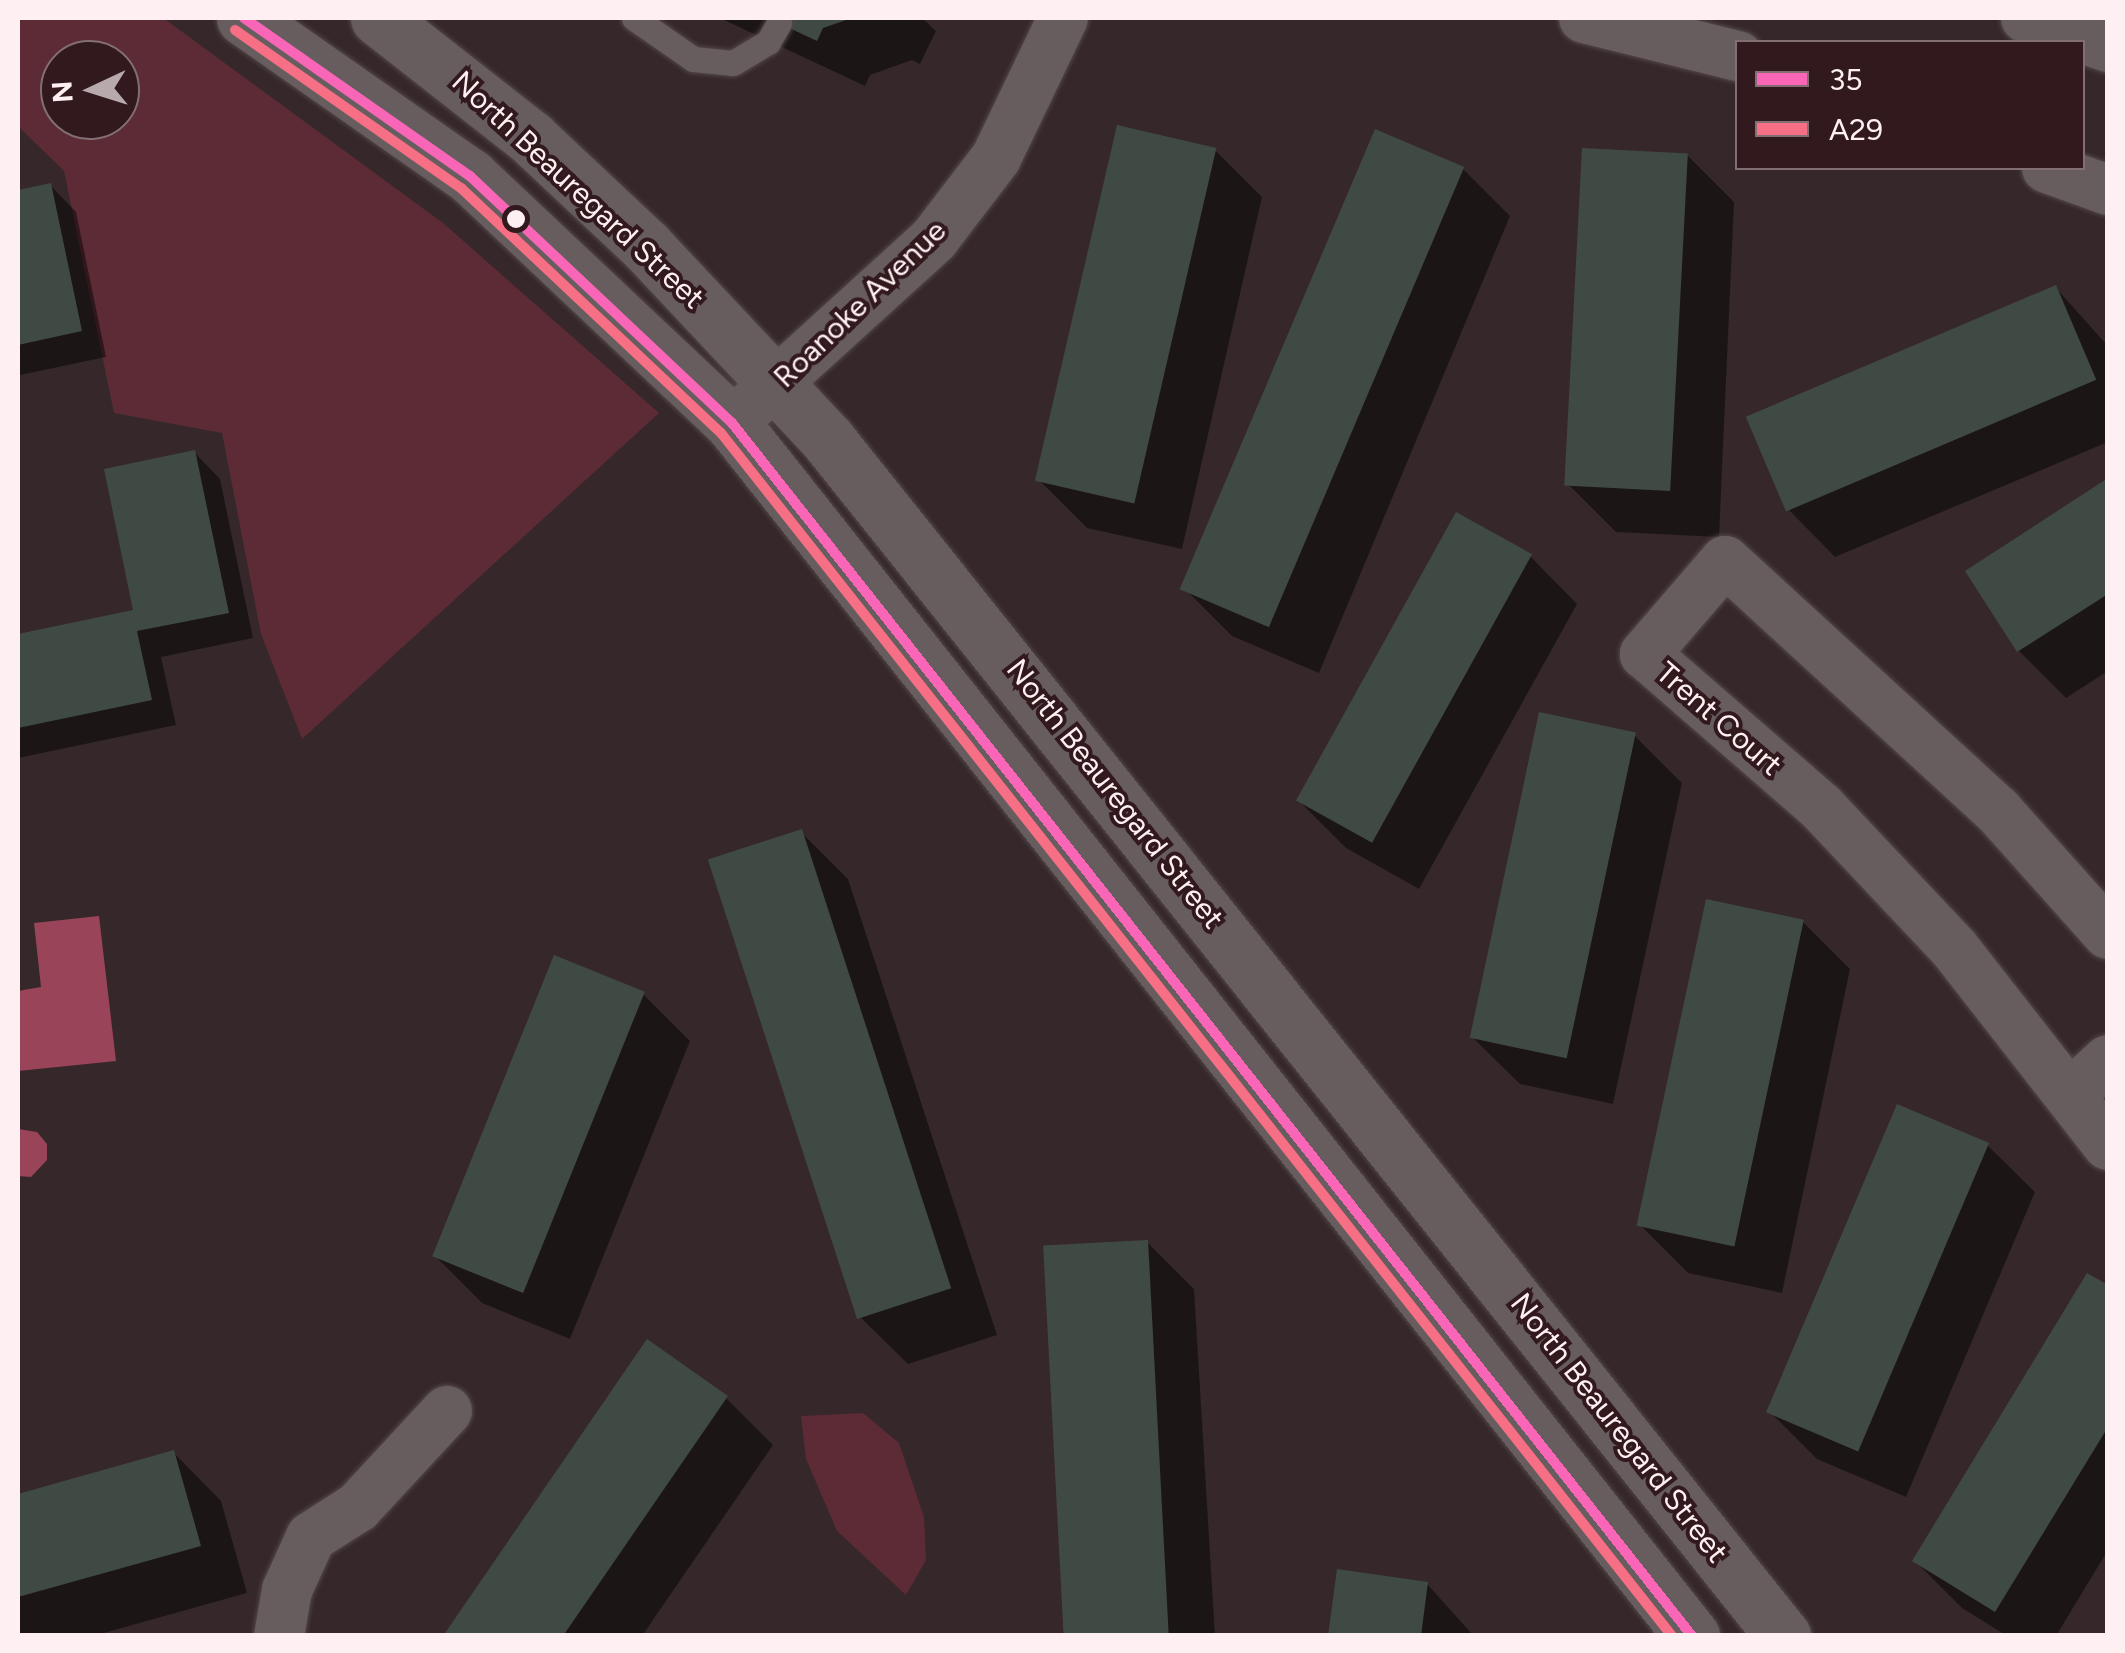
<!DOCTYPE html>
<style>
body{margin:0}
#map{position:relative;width:2125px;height:1653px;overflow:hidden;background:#36282a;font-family:Figtree,sans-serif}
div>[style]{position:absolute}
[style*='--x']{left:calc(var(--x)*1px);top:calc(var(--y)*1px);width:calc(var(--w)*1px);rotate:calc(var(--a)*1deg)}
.green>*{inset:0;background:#5c2b36}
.water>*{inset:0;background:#9a4459}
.shadow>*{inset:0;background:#0007}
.building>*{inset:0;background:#404a44;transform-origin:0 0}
.roads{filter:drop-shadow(0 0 2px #524648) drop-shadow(0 0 2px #524648)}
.service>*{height:25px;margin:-12.5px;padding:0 12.5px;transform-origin:12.5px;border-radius:12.5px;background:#675d5f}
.minor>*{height:50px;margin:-25px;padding:0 25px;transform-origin:25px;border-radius:25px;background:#675d5f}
.secondary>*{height:55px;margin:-27.5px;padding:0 27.5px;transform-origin:27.5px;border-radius:27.5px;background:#675d5f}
.bus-1>*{height:10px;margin:-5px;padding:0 5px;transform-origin:5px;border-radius:5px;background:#fa66b7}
.bus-2>*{height:10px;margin:-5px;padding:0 5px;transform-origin:5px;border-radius:5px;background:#f76f85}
.dots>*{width:28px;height:28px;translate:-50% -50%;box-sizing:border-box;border:5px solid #31191e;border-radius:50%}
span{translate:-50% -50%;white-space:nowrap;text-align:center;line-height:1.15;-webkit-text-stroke:8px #31191e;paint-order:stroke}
.street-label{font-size:30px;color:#fef0f2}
.frame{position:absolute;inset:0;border:20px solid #fef0f2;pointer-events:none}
.legend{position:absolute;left:1735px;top:40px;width:350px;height:130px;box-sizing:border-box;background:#31191e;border:2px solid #836f73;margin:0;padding:12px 18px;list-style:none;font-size:30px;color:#fef0f2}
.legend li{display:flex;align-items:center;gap:20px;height:50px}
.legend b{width:50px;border:2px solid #836f73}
.north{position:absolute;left:40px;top:40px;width:100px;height:100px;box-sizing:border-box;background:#31191e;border:2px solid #836f73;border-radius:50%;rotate:266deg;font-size:28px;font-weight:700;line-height:40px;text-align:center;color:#fef0f2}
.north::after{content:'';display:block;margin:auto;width:35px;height:45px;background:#b8aaac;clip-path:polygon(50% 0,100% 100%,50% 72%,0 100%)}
</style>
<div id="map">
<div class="green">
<i style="clip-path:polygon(evenodd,18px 18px,166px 20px,443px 223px,659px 413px,302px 739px,261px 634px,222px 433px,114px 413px,64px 171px,18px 126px,18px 18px,60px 60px,120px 60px,120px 120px,60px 120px,60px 60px)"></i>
<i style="clip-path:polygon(863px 1413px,899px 1443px,924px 1517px,926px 1560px,906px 1595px,837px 1531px,806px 1459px,801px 1416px)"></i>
</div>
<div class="water">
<i style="clip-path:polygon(99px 916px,116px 1061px,18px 1071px,18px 991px,41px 987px,34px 923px)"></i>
<i style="clip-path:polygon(18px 1129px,37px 1132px,47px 1144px,47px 1160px,31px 1177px,18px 1176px)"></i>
</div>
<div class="shadow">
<i style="clip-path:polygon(720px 18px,922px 18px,936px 31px,920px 64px,912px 60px,870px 75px,865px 86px)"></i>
<i style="clip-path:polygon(1215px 150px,1262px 197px,1182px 549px,1087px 528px,1039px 480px)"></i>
<i style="clip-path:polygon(1687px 155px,1734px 202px,1719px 537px,1616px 532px,1569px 485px)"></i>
<i style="clip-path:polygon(1463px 169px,1510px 216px,1319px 673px,1232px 636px,1185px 589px)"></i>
<i style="clip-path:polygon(51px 186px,76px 212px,106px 357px,20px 375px,18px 193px)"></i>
<i style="clip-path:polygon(2056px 288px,2108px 346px,2108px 442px,1835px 557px,1788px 509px)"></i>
<i style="clip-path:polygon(195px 453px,220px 479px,253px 638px,161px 657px,176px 725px,18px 758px,18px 636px,136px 612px)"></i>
<i style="clip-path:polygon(2108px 481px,2108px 671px,2066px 698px,2019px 651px,1968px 572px)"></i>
<i style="clip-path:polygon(1530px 556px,1577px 604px,1419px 889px,1346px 848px,1299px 801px)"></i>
<i style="clip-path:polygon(1634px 735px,1682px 783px,1613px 1104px,1520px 1084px,1472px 1037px)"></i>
<i style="clip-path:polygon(801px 832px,848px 879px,997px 1335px,908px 1364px,860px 1317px)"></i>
<i style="clip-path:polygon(1802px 921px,1850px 969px,1782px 1293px,1688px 1273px,1641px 1226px)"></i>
<i style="clip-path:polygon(643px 994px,690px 1041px,570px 1339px,482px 1303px,435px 1256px)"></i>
<i style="clip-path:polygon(1987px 1145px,2035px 1192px,1906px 1497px,1817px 1459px,1769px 1411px)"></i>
<i style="clip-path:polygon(1147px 1242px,1194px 1289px,1215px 1636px,1068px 1636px)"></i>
<i style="clip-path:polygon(2108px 1288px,2108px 1550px,2056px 1636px,2007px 1636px,1962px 1608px,1915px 1561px)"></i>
<i style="clip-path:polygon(726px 1398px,773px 1445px,642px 1636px,446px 1636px)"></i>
<i style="clip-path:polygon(174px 1453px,221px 1501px,247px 1593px,93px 1636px,18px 1636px,18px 1497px)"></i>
<i style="clip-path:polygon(1427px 1584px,1474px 1636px,1330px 1636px)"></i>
</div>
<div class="building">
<i style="clip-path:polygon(768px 18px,852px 18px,823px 28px,817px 41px)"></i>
<i style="left:1117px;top:125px;width:102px;height:365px;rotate:13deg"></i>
<i style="left:1375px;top:129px;width:97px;height:500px;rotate:23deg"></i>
<i style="left:1582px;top:148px;width:106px;height:338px;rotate:3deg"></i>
<i style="clip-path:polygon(51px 183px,82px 331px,18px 345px,18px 190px)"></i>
<i style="left:2056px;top:285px;width:103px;height:337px;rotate:67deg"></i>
<i style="clip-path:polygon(195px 450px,229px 613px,137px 631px,152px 700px,18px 728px,18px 634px,133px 610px,104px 469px)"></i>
<i style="clip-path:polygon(2108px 478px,2108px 594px,2017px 652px,1965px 571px)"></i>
<i style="left:1456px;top:512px;width:87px;height:330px;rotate:29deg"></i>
<i style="left:1539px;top:712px;width:99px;height:333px;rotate:12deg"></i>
<i style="left:802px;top:829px;width:483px;height:99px;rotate:72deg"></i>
<i style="left:1706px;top:899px;width:100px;height:334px;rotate:12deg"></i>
<i style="left:554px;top:955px;width:98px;height:325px;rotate:22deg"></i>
<i style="left:1897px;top:1104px;width:100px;height:335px;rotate:23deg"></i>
<i style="left:1148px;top:1240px;width:397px;height:105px;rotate:87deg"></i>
<i style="clip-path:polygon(2087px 1273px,2108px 1285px,2108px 1427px,1995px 1612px,1912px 1561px)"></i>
<i style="clip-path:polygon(647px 1339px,728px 1396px,563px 1636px,443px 1636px)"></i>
<i style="clip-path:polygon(174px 1450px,201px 1546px,18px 1597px,18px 1494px)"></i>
<i style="clip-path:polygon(1337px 1569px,1428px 1582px,1421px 1636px,1328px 1636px)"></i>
</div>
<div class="roads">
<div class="service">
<i style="--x:634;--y:18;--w:72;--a:34.8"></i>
<i style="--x:693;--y:59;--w:40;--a:5.7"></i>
<i style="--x:733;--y:63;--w:41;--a:-31"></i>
<i style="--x:768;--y:42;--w:22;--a:-60"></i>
</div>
<div class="minor">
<i style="--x:1584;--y:18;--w:159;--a:13.9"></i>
<i style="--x:2026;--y:18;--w:87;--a:19.5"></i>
<i style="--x:2047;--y:168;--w:65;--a:19.8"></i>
<i style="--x:732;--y:423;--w:273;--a:-42.3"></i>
<i style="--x:934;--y:239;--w:102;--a:-52.6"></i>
<i style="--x:996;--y:158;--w:155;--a:-64.4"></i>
<i style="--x:2108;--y:934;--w:165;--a:-131.8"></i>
<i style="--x:1998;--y:811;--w:370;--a:-137.5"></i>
<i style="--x:1725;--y:561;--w:123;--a:130.7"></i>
<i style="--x:1645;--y:654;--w:235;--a:41"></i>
<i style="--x:1822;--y:808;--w:192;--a:46.7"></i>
<i style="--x:1954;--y:948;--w:250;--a:52"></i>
<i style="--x:2071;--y:1094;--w:50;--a:-42.6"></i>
<i style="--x:279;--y:1636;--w:47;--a:-80.1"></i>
<i style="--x:287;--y:1590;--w:58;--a:-65.6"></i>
<i style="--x:311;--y:1537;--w:56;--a:-32.6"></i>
<i style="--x:358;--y:1507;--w:131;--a:-47.2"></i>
</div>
<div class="secondary">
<i style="--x:244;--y:18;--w:276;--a:35"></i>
<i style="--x:470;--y:176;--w:360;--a:43.3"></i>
<i style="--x:732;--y:423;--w:1547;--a:51.64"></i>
<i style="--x:378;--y:18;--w:194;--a:38.1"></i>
<i style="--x:531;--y:138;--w:158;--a:43.2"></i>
<i style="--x:646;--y:246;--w:266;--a:46.8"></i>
<i style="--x:828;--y:440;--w:1531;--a:51.39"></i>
</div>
</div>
<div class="bus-1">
<i style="--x:244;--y:18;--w:276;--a:35"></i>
<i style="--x:470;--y:176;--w:360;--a:43.3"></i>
<i style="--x:732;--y:423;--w:1547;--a:51.64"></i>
</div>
<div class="bus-2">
<i style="--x:235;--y:30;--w:276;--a:35"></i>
<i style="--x:461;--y:188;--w:357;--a:43.3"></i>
<i style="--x:721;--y:433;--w:1533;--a:51.67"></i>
</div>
<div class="dots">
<i style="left:516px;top:219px;background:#fef0f2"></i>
</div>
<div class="street-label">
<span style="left:578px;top:190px;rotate:43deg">North Beauregard Street</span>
<span style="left:860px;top:304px;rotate:-44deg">Roanoke Avenue</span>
<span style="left:1719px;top:719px;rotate:41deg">Trent Court</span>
<span style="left:1115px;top:794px;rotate:52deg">North Beauregard Street</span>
<span style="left:1619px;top:1428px;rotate:52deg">North Beauregard Street</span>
</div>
<div class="frame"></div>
<ul class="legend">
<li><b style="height:12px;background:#fa66b7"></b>35</li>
<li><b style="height:12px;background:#f76f85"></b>A29</li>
</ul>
<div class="north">N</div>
</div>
